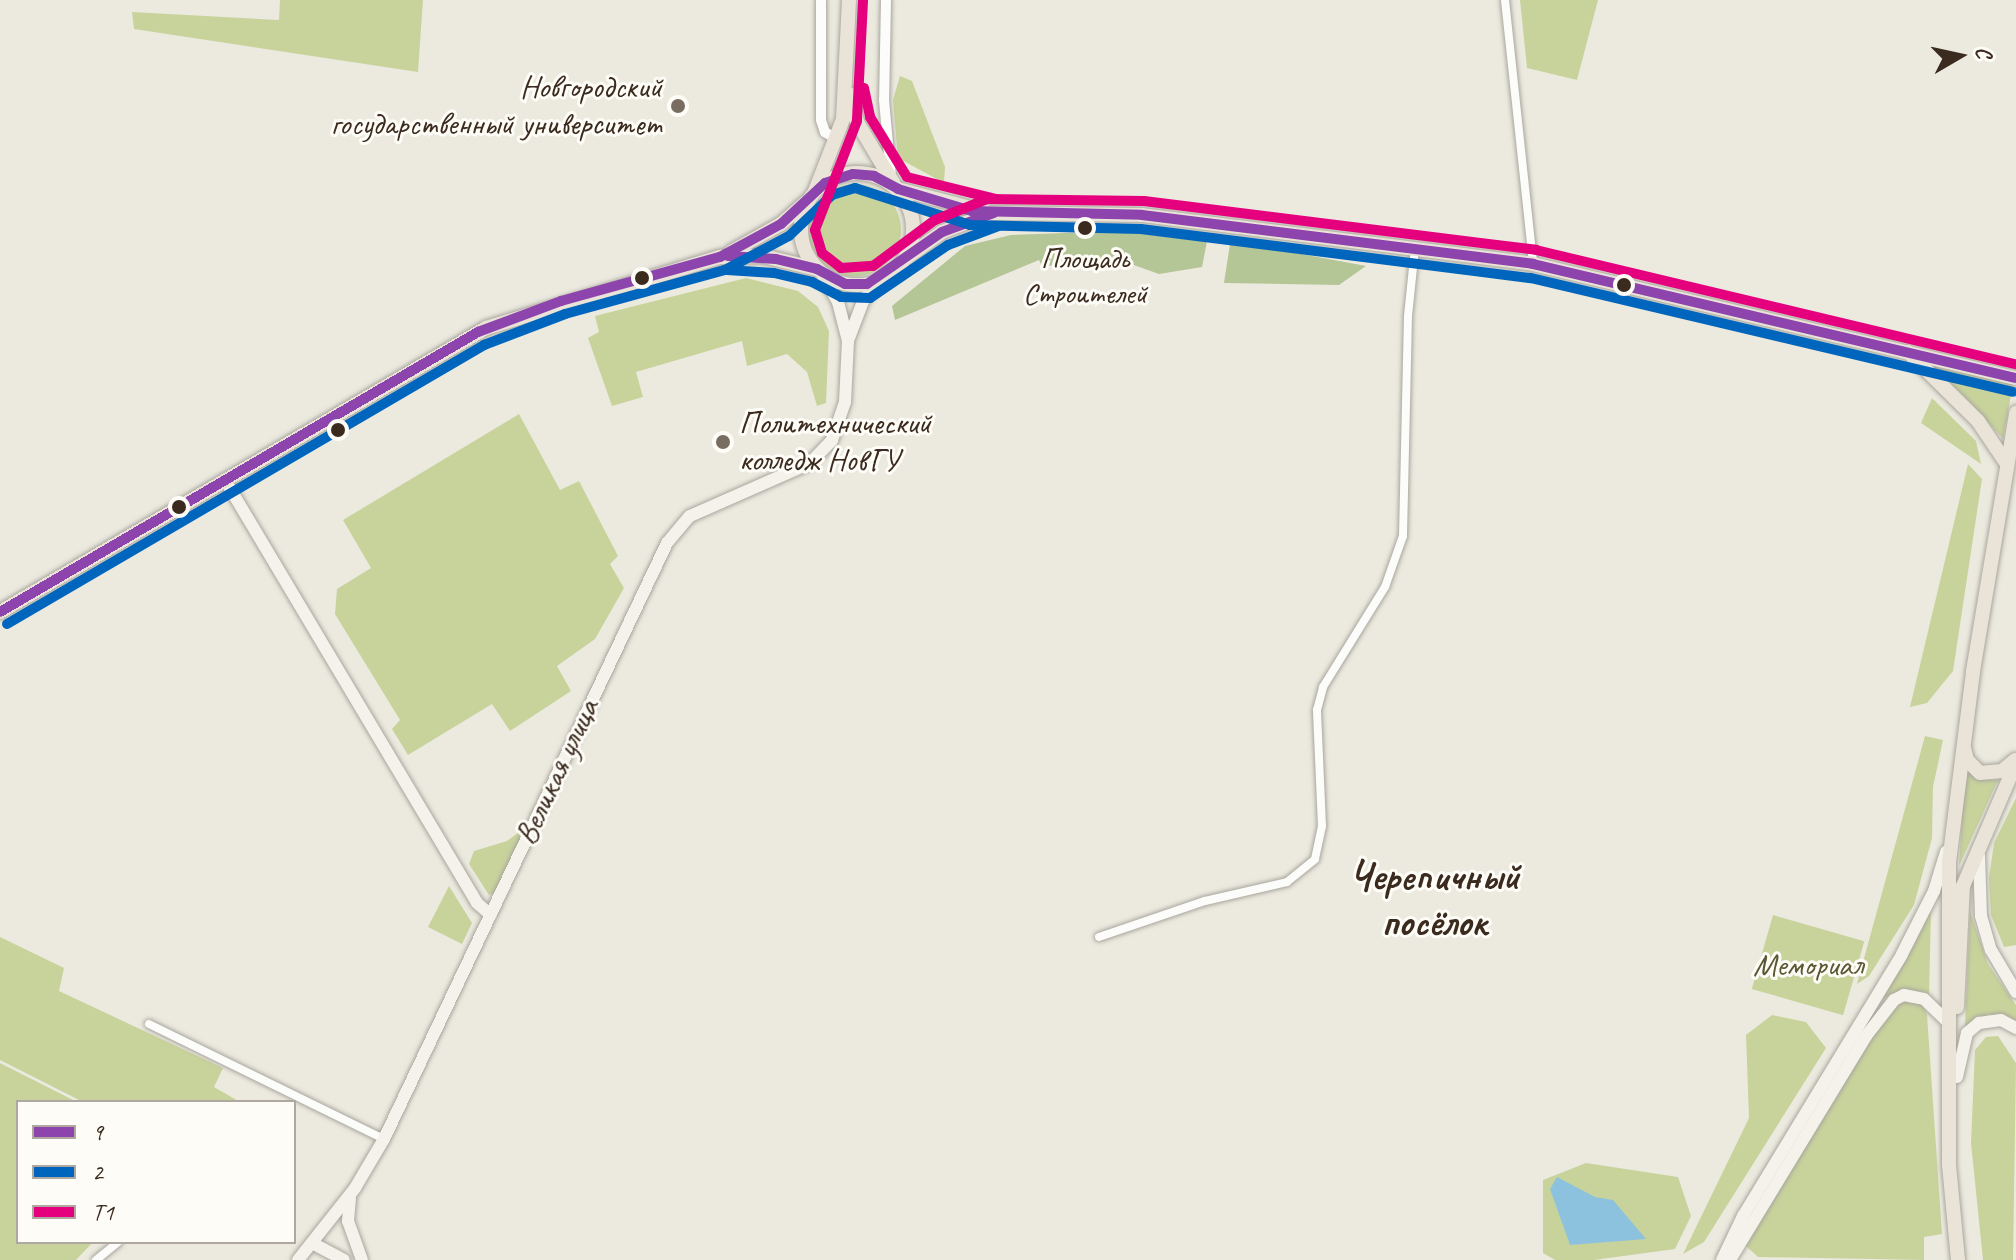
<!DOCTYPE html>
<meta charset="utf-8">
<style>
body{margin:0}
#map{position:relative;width:2016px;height:1260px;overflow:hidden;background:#eceadf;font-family:Caveat,sans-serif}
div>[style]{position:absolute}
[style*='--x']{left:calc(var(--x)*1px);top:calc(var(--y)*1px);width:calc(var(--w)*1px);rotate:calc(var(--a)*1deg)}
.green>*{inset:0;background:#c8d39c;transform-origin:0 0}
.round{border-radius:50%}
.forest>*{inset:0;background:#b4c596}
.water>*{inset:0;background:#8cc2de}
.roads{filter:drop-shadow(0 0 2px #a9a69e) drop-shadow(0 0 2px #a9a69e)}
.minor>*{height:8px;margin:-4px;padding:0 4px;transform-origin:4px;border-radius:4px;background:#fcfcfa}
.tertiary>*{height:10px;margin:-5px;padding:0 5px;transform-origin:5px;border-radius:5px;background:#fcfcfa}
.secondary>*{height:12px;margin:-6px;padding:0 6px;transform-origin:6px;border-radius:6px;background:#f5f2ec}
.primary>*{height:14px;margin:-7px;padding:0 7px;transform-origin:7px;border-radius:7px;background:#eae3d7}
.primary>.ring{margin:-7px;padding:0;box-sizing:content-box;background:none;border:14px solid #eae3d7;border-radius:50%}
.bus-1>*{height:10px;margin:-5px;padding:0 5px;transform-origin:5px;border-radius:5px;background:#8e44ad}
.bus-2>*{height:10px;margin:-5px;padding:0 5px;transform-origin:5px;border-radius:5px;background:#0065bd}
.bus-3>*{height:10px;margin:-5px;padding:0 5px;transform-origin:5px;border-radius:5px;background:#e5007d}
.dots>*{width:22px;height:22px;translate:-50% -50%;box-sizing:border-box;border:4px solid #fdfcf7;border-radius:50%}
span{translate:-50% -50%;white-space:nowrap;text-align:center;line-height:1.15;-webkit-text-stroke:6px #fdfcf7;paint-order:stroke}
.bus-label{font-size:30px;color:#3b2a1e}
.poi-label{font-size:32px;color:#3b2a1e}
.right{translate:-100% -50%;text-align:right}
.left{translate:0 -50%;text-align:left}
.street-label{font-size:32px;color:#3b2a1e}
.park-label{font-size:32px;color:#5c5733}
.district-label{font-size:40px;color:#3b2a1e;font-weight:700}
.legend{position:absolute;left:16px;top:1100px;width:280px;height:144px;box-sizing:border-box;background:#fdfcf7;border:2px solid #afa8a0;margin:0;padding:10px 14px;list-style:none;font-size:24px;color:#3b2a1e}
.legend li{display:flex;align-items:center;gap:16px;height:40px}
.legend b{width:40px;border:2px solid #afa8a0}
.north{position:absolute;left:1920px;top:16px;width:80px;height:80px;-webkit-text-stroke:6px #fdfcf7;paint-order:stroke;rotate:81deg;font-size:22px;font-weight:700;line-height:32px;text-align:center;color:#3b2a1e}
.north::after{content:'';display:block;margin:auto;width:28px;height:36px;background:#3b2a1e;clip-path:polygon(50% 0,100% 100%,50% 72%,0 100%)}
</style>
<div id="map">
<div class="green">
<i style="clip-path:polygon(280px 0,423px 0,418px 72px,134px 29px,132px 12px,279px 20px)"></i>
<i style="clip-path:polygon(1520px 0,1598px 0,1577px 80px,1527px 68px)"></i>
<i style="clip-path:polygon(900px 76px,912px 81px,945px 167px,944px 183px,898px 158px,893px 100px)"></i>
<i class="round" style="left:809px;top:184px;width:92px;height:92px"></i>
<i style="clip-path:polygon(746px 278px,798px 291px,818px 307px,829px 331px,826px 403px,817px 406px,807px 372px,787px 354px,747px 366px,742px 341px,636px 372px,643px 397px,612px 406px,588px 338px,599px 332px,595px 316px)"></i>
<i style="clip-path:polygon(1929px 363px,2013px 384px,2003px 439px,1969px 401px)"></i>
<i style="clip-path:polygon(1932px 398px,1976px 441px,1981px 464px,1921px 423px)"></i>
<i style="clip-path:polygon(519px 414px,560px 490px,579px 481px,618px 556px,610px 564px,624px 588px,595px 639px,557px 666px,571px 691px,510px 731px,492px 704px,408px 755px,392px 729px,400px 720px,335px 614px,337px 589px,371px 568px,343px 520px)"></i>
<i style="clip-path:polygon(1968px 464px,1982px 479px,1953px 671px,1927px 703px,1910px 707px)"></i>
<i style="clip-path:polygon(1925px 736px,1943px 740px,1933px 787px,1932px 838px,1914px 905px,1869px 976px,1857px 984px)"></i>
<i style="clip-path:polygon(1965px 768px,1977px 779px,1998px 780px,1959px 866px)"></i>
<i style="clip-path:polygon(2016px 798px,2016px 945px,2004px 947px,1991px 915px,1989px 878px,1994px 843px)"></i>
<i style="clip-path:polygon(529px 825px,497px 892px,489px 895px,469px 864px,474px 851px,507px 841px)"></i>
<i style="clip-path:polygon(449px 886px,472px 923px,462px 944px,428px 927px)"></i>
<i style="clip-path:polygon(1931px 908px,1929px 997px,1899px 991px,1879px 1000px)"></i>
<i style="clip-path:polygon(1970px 911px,1988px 964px,2016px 1005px,2016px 1023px,1989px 1014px,1965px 1026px)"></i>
<i style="left:1773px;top:915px;width:95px;height:77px;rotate:16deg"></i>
<i style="clip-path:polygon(0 937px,64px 968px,59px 991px,223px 1068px,214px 1087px,240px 1102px,83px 1102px,0 1060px)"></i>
<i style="clip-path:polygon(1902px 1001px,1922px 1005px,1927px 1014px,1942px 1234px,1924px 1237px,1924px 1260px,1758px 1257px,1746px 1246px,1868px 1039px)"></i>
<i style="clip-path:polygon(1772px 1015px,1806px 1022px,1826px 1048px,1704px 1242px,1683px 1254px,1749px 1118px,1746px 1035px)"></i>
<i style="clip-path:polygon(1998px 1036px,2016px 1063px,2013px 1260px,1983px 1260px,1971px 1143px,1975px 1050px,1986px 1037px)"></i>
<i style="clip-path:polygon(0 1063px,77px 1102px,18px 1102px,18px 1242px,93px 1242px,76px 1260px,0 1260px)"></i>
<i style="clip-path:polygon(1586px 1163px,1678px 1177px,1691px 1216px,1675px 1249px,1594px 1260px,1555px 1260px,1543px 1253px,1543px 1180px)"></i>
</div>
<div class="forest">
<i style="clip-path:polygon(1122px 231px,1207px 241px,1202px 267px,1159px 274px,1114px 258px,1106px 263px,1042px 266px,1039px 260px,895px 320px,892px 306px,965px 246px,1011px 235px)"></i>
<i style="clip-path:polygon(1230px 244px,1296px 253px,1366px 266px,1339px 285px,1224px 283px)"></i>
</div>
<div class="water">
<i style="clip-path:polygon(1557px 1177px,1595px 1197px,1613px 1200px,1646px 1239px,1570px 1245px,1550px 1189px)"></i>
</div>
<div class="roads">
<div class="minor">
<i style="--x:1505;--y:0;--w:265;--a:83.9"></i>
<i style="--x:1099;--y:937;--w:112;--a:-18.8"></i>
<i style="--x:1205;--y:901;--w:84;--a:-13"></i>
<i style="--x:1287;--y:882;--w:36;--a:-39"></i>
<i style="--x:1315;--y:859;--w:34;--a:-78"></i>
<i style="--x:1322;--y:826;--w:116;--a:-92.5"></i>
<i style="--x:1317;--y:710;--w:24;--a:-75"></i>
<i style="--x:1323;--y:687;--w:118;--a:-58.2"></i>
<i style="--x:1385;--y:587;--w:54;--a:-70.6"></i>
<i style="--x:1403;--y:536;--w:220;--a:-88.7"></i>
<i style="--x:1408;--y:316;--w:68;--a:-84.1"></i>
<i style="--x:149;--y:1024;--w:262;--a:26.1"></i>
<i style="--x:96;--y:1260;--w:28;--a:-39"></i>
</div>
<div class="tertiary">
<i style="--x:821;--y:0;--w:120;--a:90"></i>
<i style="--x:821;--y:120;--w:13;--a:72"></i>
<i style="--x:825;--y:132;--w:13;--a:32"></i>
<i style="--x:886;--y:0;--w:100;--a:91.1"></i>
<i style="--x:884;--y:100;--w:77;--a:84.8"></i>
</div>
<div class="secondary">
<i style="--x:849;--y:338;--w:40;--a:-69"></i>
<i style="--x:863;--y:301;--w:27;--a:-54"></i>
<i style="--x:225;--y:480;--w:492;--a:59.2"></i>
<i style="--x:477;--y:903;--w:18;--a:41"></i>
<i style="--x:1979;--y:856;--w:60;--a:88.1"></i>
<i style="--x:1981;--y:916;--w:35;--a:74"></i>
<i style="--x:1991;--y:950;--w:49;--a:59.2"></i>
<i style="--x:1957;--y:1077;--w:45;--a:-77.2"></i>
<i style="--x:1967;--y:1033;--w:16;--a:-40"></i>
<i style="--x:1979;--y:1023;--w:22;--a:-8"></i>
<i style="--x:2001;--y:1020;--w:17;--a:28"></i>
<i style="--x:350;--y:1198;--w:23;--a:95"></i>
<i style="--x:348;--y:1221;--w:41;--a:70.3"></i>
<i style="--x:312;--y:1243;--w:36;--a:28"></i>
<i style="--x:298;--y:1260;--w:92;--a:-51.6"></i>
<i style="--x:355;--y:1188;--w:57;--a:-59.4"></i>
<i style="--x:384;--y:1139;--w:660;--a:-64.6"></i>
<i style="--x:667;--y:543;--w:35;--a:-50"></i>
<i style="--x:690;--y:516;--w:131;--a:-23.8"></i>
<i style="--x:810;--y:463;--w:32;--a:-46"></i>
<i style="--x:832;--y:440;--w:40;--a:-71.1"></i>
<i style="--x:845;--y:402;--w:61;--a:-87.2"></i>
<i style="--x:848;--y:341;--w:40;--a:-104.4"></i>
<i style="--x:838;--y:302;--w:34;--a:-120"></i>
<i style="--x:1722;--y:1260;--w:49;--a:-64.5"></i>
<i style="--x:1743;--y:1216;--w:306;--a:-58.7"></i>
<i style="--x:1902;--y:954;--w:71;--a:-63.1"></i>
<i style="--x:1934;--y:891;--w:41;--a:-72.9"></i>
<i style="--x:1730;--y:1260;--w:262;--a:-58.7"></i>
<i style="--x:1866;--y:1036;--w:46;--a:-52.1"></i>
<i style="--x:1894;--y:1000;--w:11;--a:-27"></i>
<i style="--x:1904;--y:995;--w:20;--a:11"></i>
<i style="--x:1924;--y:999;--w:33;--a:44"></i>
</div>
<div class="primary">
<i style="--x:851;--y:95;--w:28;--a:77"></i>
<i style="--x:857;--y:122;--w:72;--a:59.2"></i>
<i class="ring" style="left:801px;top:173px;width:98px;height:98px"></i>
<i style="--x:898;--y:189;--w:95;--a:14.6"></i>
<i style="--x:990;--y:213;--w:152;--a:0.8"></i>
<i style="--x:1142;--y:215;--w:394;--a:7.1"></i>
<i style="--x:1533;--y:264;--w:496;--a:13.3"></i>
<i style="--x:815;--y:191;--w:77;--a:-68.7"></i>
<i style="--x:843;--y:119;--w:119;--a:-87.1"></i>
<i style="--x:731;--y:252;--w:57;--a:-29.2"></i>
<i style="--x:781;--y:224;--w:33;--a:-41"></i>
<i style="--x:906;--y:258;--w:44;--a:-35.8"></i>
<i style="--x:942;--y:232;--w:47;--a:-21.1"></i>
<i style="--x:1908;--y:352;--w:98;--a:44.6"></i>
<i style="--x:1978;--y:421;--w:48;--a:56"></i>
<i style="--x:0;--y:612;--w:563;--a:-30.3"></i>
<i style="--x:486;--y:328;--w:245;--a:-16.9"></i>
<i style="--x:720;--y:257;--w:43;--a:-1.3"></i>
<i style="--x:763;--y:256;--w:56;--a:13.5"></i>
<i style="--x:1964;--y:748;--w:12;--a:76"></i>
<i style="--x:1967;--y:760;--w:18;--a:45"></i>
<i style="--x:1980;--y:773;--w:22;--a:-5"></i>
<i style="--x:2002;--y:771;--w:17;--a:-40"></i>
<i style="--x:1957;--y:1007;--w:121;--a:-87.2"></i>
<i style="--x:1963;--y:886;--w:134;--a:-66.7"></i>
<i style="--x:1958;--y:1260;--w:96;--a:-95.4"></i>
<i style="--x:1949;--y:1164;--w:302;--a:-90"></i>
<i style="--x:1949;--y:862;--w:193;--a:-82.8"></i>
<i style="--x:1973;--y:671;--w:262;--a:-80.5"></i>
</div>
</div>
<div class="bus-1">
<i style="--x:728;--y:256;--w:48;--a:3.6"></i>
<i style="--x:776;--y:259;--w:42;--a:13.7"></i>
<i style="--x:817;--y:269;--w:32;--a:28"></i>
<i style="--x:845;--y:284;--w:22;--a:0"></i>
<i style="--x:867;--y:284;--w:91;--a:-34.7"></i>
<i style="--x:942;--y:232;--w:55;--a:-20.1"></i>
<i style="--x:0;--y:612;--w:554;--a:-30.36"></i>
<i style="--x:478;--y:332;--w:89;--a:-20.5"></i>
<i style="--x:561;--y:301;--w:165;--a:-15.5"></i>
<i style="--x:720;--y:257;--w:69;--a:-28.4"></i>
<i style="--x:781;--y:224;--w:60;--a:-43"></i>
<i style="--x:825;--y:183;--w:29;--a:-18"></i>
<i style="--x:853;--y:174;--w:21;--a:5"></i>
<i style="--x:874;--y:176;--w:27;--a:28"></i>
<i style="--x:898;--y:189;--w:77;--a:16.6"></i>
<i style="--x:972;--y:211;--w:170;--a:1.3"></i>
<i style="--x:1142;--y:215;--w:394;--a:7.1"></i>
<i style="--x:1533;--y:264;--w:496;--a:13.3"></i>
</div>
<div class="bus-2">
<i style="--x:727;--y:270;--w:47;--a:3.7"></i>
<i style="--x:774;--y:273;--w:39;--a:13"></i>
<i style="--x:812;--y:282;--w:33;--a:27"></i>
<i style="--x:841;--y:297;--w:29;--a:2"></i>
<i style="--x:870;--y:298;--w:94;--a:-34.2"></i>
<i style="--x:948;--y:245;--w:54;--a:-20.4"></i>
<i style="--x:7;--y:624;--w:553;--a:-30.32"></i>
<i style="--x:484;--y:345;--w:87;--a:-20.9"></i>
<i style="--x:565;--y:314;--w:166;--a:-15.4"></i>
<i style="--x:725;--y:270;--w:72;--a:-28"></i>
<i style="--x:789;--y:236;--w:59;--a:-43.6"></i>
<i style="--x:832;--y:195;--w:24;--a:-17"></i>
<i style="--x:855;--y:188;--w:121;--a:17.8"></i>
<i style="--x:970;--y:225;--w:171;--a:1.3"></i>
<i style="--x:1141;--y:229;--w:393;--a:7.2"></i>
<i style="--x:1531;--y:278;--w:495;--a:13.3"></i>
</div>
<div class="bus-3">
<i style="--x:863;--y:1;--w:120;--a:92.9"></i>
<i style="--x:857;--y:121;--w:117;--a:111.1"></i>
<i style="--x:815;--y:230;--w:24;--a:73"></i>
<i style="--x:822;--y:253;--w:24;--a:38"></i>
<i style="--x:841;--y:268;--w:32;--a:-4"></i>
<i style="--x:873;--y:266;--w:77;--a:-36.6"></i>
<i style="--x:935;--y:220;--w:56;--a:-22"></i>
<i style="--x:987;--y:199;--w:157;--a:0.7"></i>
<i style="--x:1144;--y:201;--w:395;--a:7.1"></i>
<i style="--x:1536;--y:250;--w:493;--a:13.4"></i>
<i style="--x:864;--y:88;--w:30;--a:78"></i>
<i style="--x:870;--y:117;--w:70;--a:58.3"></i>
<i style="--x:907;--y:177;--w:92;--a:13.9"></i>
</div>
<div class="dots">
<i style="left:678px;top:106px;background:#796d62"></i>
<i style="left:1085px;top:228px;background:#3b2a1e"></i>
<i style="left:642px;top:278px;background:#3b2a1e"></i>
<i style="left:1624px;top:285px;background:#3b2a1e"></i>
<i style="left:338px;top:430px;background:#3b2a1e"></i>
<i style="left:723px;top:442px;background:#796d62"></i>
<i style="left:179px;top:507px;background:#3b2a1e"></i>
</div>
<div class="bus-label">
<span style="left:1085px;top:275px">Площадь<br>Строителей</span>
</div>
<div class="poi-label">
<span class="right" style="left:662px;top:106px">Новгородский<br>государственный университет</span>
<span class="left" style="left:739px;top:442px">Политехнический<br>колледж НовГУ</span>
</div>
<div class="street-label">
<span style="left:557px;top:772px;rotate:-65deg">Великая улица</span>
</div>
<div class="park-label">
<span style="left:1808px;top:965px">Мемориал</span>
</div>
<div class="district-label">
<span style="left:1434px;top:899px">Черепичный<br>посёлок</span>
</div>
<ul class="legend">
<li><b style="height:10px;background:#8e44ad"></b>9</li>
<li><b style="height:10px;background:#0065bd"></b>2</li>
<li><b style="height:10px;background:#e5007d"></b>Т1</li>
</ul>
<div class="north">С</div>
</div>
